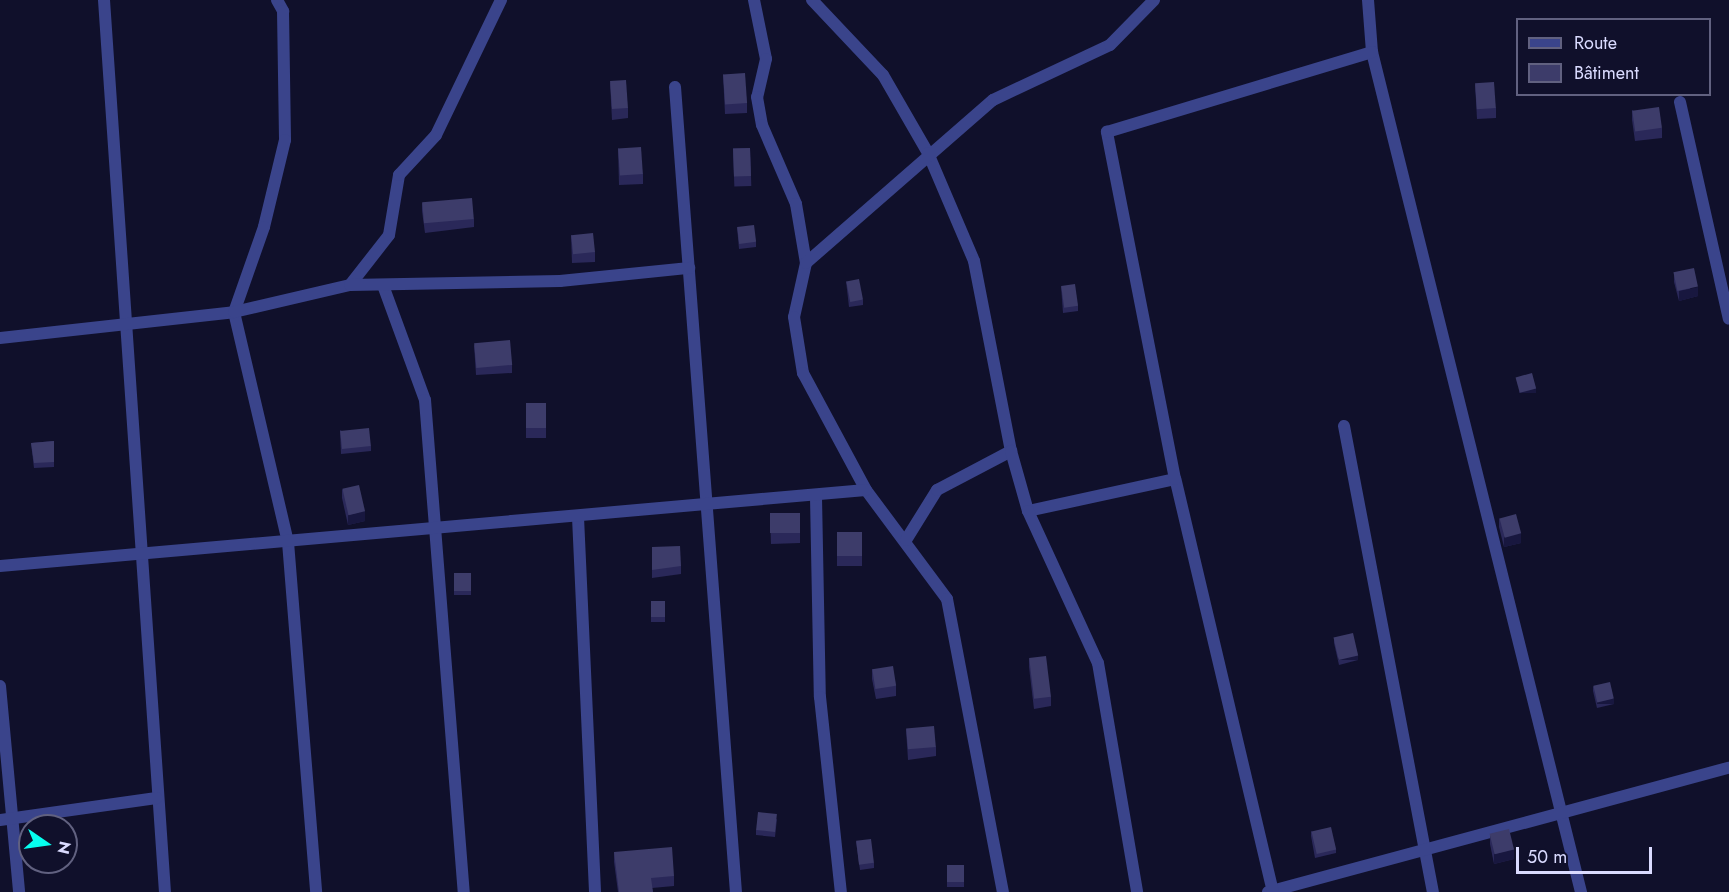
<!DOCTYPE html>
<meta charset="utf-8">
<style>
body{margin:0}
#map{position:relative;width:1729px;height:892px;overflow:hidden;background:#10102b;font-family:Jost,sans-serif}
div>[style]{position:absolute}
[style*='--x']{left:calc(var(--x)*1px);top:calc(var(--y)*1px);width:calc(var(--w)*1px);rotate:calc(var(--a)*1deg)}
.minor>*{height:12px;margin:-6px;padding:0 6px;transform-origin:6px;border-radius:6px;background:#3a448b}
.wall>*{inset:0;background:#2a2859;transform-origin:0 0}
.shaded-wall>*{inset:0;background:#18173f;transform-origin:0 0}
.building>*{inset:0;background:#3d3c6a;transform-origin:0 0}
span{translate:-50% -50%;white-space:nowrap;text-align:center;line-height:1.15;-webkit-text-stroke:5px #10102b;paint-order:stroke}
.legend{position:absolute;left:1516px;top:18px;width:195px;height:78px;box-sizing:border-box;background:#10102b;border:2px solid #616180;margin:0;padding:8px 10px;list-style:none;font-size:18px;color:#dadbff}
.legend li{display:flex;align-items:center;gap:12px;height:30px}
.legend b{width:30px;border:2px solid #616180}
.north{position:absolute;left:18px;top:814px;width:60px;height:60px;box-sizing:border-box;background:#10102b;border:2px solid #616180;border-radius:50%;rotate:103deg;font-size:16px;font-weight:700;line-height:24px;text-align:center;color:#dadbff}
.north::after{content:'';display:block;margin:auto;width:21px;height:27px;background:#06ffef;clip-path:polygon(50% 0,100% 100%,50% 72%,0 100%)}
.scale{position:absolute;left:1516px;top:847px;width:136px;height:27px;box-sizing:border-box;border:3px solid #dadbff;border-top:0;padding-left:8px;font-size:18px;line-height:21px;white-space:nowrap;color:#dadbff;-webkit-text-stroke:4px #10102b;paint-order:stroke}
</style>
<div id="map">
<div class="minor">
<i style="--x:104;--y:0;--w:894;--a:86.09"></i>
<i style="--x:277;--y:0;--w:13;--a:61"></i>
<i style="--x:283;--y:11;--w:129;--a:89.1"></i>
<i style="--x:285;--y:140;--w:89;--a:103.6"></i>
<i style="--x:264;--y:227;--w:90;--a:109.4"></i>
<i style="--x:234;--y:312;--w:236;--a:76.8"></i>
<i style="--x:288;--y:542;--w:351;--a:85.4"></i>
<i style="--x:754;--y:0;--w:60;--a:78.5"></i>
<i style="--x:766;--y:59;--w:39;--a:103"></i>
<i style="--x:757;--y:97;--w:28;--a:80"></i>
<i style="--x:762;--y:125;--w:86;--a:66.7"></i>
<i style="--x:796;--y:204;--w:60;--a:80.4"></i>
<i style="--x:806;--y:263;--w:55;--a:102.5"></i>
<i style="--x:794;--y:317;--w:57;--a:80.9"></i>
<i style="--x:803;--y:373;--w:133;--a:61.7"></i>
<i style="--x:866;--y:490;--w:136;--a:53.4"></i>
<i style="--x:947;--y:599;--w:298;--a:79.2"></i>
<i style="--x:812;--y:0;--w:103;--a:46.6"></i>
<i style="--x:883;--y:75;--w:90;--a:60"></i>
<i style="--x:928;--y:153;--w:117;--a:66.9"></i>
<i style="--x:974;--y:261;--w:194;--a:79"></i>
<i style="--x:1368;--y:0;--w:52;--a:85.6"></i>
<i style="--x:1372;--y:52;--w:866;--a:76.03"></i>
<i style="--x:675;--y:87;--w:807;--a:85.67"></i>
<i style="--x:1680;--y:102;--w:222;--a:77.3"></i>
<i style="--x:806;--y:263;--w:248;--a:-41.1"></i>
<i style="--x:993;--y:100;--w:129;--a:-25.2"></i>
<i style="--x:1110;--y:45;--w:63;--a:-45.6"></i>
<i style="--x:350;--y:285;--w:63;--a:-52"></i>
<i style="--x:389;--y:235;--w:61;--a:-80.5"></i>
<i style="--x:399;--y:175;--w:54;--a:-47.2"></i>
<i style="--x:436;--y:135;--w:150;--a:-64.3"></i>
<i style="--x:384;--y:288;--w:119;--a:69.9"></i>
<i style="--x:425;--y:400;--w:494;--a:85.5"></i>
<i style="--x:0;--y:338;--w:235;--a:-6.3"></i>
<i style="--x:234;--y:312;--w:119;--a:-13.1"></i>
<i style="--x:350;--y:285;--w:210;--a:-1.1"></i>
<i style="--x:560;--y:281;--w:130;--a:-5.8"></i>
<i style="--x:1344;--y:426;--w:474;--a:79.2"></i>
<i style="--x:816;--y:497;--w:200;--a:88.9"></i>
<i style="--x:820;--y:697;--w:196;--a:83.9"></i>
<i style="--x:1028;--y:511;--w:150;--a:-12.3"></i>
<i style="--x:578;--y:517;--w:375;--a:87.4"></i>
<i style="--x:906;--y:540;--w:59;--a:-58.2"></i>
<i style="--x:937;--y:490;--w:84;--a:-27.8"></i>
<i style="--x:1011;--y:451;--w:62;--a:74.2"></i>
<i style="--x:1028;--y:511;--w:167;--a:65.3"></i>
<i style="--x:1098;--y:663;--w:232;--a:80.3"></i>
<i style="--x:0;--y:566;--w:869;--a:-5.02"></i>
<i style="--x:0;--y:686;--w:207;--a:84.7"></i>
<i style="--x:0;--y:820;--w:158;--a:-8"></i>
<i style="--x:1268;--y:892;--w:477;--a:-15.1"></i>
<i style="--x:1273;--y:892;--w:424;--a:-103.3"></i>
<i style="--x:1175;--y:479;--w:354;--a:-101.1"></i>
<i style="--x:1107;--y:132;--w:277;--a:-16.8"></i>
</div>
<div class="wall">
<i style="clip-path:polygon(723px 74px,747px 103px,747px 113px,725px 114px)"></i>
<i style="clip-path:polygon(610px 82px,628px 108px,628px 118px,612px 120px)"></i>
<i style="clip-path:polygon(1475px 84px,1496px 108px,1496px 118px,1477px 119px)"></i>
<i style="clip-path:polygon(1632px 110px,1662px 128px,1662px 138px,1635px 141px,1632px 120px)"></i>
<i style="clip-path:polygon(618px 148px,643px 174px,643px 184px,619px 185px)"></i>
<i style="left:750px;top:148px;width:38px;height:17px;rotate:88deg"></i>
<i style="clip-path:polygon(422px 203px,474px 219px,474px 227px,425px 233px,422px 211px)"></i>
<i style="clip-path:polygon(737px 227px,756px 242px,756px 247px,739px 249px)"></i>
<i style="clip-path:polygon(571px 235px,595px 252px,595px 262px,572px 263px)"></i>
<i style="clip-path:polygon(1674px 273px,1698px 296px,1679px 301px,1674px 282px)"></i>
<i style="clip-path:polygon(846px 281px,863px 300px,863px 305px,849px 307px)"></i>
<i style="clip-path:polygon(1061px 286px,1078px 306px,1078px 311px,1063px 313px)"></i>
<i style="clip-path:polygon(474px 345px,512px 365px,512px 373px,476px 375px)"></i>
<i style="left:546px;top:403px;width:35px;height:20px;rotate:90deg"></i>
<i style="clip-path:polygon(340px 430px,371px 446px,371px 451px,341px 454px)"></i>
<i style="clip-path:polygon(54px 441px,54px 467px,34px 468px,31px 443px)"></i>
<i style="clip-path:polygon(342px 489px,365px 521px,348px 525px,342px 498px)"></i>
<i style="clip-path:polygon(770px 515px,800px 533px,800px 543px,771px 544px)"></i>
<i style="clip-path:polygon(1499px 518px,1521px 543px,1504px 547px,1499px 527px)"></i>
<i style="left:837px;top:532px;width:25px;height:34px"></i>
<i style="clip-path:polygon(652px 547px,681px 566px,681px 574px,652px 578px)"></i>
<i style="left:454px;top:573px;width:17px;height:22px"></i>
<i style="left:651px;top:601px;width:14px;height:21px"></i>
<i style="clip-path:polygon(1334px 638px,1358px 660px,1339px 665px,1334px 643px)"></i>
<i style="clip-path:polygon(1029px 658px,1051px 697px,1051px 706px,1034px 709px,1029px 667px)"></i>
<i style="clip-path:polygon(872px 669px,896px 686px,896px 696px,876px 699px,872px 679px)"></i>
<i style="clip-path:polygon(1593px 686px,1614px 704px,1597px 708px,1593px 691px)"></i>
<i style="clip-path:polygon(906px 729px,936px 747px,936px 756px,908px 760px)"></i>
<i style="clip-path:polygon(777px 819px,775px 837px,756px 835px,756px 830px)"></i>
<i style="clip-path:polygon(1311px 831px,1336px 849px,1336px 853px,1315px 858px,1311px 836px)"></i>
<i style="clip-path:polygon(1490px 834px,1514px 859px,1494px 864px,1490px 844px)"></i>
<i style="clip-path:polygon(856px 841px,874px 863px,874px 868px,860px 870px)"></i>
<i style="clip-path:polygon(614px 852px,674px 876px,674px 886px,652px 888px,653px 892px,618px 892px,614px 862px)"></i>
<i style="left:964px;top:865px;width:22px;height:17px;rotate:90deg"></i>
</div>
<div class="shaded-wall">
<i style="clip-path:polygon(1698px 287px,1698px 296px,1679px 301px,1679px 291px)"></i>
<i style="left:1536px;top:388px;width:5px;height:17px;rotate:90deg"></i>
<i style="clip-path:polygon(365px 511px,365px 521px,348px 525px,348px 515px)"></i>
<i style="clip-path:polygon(1521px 533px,1521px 543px,1504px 547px,1504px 537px)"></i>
<i style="left:1358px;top:655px;width:5px;height:20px;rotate:90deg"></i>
<i style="left:1614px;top:699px;width:5px;height:17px;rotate:90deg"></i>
<i style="clip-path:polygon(1514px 849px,1514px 859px,1494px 864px,1494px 854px)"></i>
</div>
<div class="building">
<i style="left:745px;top:73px;width:30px;height:22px;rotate:86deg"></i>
<i style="left:626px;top:80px;width:28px;height:16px;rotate:86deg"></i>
<i style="left:1494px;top:82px;width:26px;height:19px;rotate:86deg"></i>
<i style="left:1659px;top:107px;width:21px;height:27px;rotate:82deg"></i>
<i style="left:641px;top:147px;width:27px;height:23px;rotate:86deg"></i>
<i style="left:750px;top:148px;width:28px;height:17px;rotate:88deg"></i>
<i style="left:472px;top:198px;width:21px;height:50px;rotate:85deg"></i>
<i style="left:754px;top:225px;width:17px;height:17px;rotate:83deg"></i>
<i style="left:593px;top:233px;width:19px;height:22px;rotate:84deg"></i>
<i style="left:1694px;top:268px;width:19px;height:21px;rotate:78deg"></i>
<i style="left:859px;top:279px;width:21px;height:13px;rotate:79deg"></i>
<i style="left:1075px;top:284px;width:22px;height:14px;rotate:82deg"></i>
<i style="left:510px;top:340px;width:25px;height:36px;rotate:85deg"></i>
<i style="left:1532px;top:373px;width:16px;height:17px;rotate:75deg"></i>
<i style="left:546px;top:403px;width:25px;height:20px;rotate:90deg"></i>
<i style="left:369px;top:428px;width:18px;height:29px;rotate:84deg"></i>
<i style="clip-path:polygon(54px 441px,54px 462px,34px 463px,31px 443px)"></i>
<i style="left:359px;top:485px;width:27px;height:17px;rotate:77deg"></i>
<i style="left:800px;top:513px;width:20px;height:30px;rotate:90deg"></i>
<i style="left:1516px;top:514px;width:20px;height:17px;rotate:75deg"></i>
<i style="left:837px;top:532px;width:25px;height:24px"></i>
<i style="clip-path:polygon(680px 546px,681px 566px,652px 570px,652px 547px)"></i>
<i style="left:454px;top:573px;width:17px;height:18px"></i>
<i style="left:651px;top:601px;width:14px;height:16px"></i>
<i style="left:1353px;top:633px;width:23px;height:20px;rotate:77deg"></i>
<i style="left:1046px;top:656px;width:41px;height:17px;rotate:83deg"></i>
<i style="left:893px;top:666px;width:20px;height:21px;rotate:81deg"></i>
<i style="left:1610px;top:682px;width:17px;height:17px;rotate:77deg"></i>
<i style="left:934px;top:726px;width:21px;height:28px;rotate:85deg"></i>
<i style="left:758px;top:812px;width:19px;height:18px;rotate:6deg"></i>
<i style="left:1331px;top:827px;width:23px;height:20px;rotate:77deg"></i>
<i style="left:1509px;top:829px;width:21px;height:20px;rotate:76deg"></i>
<i style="left:871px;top:839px;width:24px;height:15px;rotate:83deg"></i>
<i style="clip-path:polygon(672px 847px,674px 876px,651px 878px,653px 892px,619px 892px,614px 852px)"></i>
<i style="left:964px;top:865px;width:17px;height:17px;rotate:90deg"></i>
</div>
<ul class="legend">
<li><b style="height:8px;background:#3a448b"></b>Route</li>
<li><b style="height:16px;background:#3d3c6a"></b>Bâtiment</li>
</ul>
<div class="north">N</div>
<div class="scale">50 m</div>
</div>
